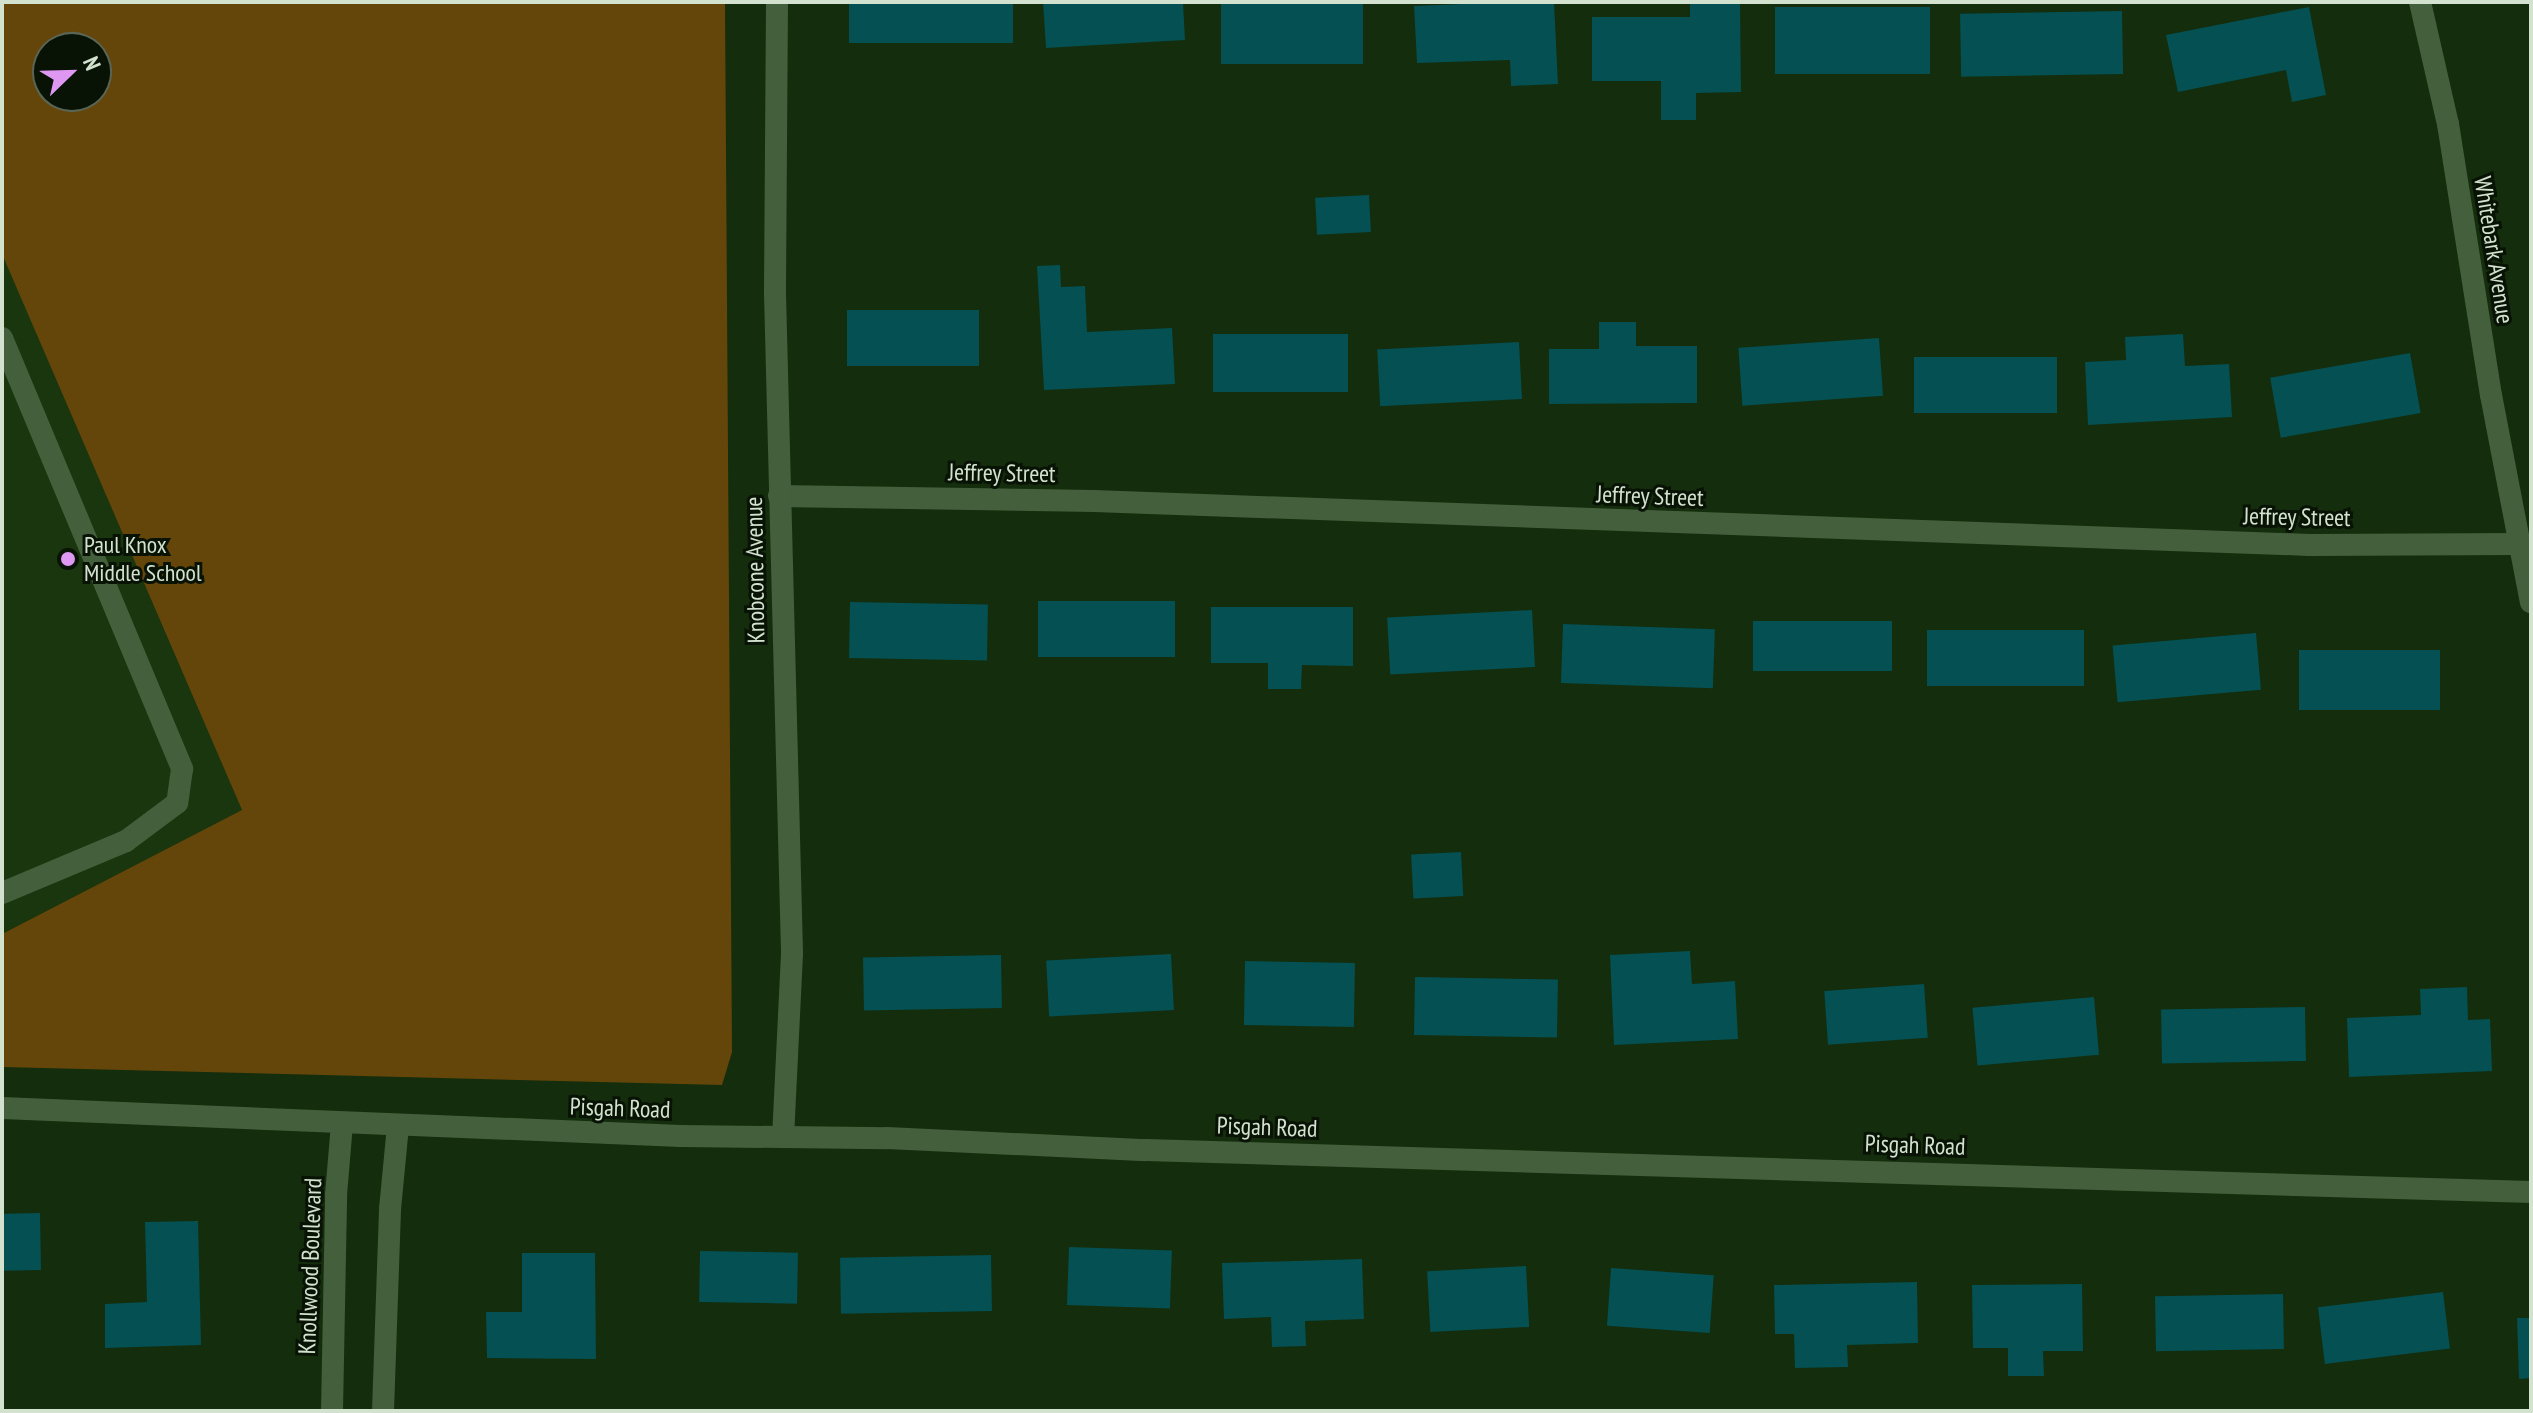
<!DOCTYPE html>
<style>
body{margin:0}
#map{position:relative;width:2533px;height:1413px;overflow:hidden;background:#142d0c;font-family:"PT Sans Narrow",sans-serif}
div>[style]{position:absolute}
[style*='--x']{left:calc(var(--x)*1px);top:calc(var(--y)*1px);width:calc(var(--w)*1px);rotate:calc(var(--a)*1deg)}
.built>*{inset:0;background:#19360f}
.forest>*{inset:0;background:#64460a}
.building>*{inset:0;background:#045052;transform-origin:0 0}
.service>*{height:22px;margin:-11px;padding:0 11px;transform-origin:11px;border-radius:11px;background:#445f3c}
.minor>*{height:22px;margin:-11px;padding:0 11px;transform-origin:11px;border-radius:11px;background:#445f3c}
.tertiary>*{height:22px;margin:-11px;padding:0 11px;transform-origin:11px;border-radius:11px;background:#445f3c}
.dots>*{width:22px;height:22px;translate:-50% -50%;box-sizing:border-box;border:4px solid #081205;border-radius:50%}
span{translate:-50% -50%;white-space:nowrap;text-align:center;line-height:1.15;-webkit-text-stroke:6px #081205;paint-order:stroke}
.street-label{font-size:24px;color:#d2e2ce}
.poi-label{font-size:24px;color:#d2e2ce}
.left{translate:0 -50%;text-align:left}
.frame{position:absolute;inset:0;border:4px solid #d2e2ce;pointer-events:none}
.north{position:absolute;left:32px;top:32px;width:80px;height:80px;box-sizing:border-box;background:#081205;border:2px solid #596555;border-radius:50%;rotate:67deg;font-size:22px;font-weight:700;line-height:32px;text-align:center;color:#d2e2ce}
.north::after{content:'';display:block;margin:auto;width:28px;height:36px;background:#df98f2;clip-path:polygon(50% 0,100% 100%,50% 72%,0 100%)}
</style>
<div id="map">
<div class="built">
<i style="clip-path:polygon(2px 254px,242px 810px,2px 934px)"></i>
</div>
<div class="forest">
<i style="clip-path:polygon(evenodd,2px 2px,725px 2px,732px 1052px,722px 1085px,2px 1067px,2px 934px,242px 810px,2px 254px,2px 2px,48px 48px,96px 48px,96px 96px,48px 96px,48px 48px)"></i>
</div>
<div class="building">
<i style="left:849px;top:2px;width:164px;height:41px"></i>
<i style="clip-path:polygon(1043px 2px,1183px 2px,1185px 40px,1046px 48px)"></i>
<i style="left:1221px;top:2px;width:142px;height:62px"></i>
<i style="clip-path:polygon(1513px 2px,1554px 2px,1558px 84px,1511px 86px,1510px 60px,1417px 63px,1414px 6px)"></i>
<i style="clip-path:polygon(1690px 2px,1740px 2px,1741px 92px,1696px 93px,1696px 120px,1661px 120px,1661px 81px,1592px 81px,1592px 17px,1690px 17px)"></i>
<i style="left:1775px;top:7px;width:155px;height:67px"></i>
<i style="clip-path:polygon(2309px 7px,2326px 95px,2292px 102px,2286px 70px,2178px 92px,2166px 35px)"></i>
<i style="left:2122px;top:11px;width:63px;height:162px;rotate:89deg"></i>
<i style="left:1369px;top:195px;width:37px;height:54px;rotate:87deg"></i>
<i style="clip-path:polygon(1060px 265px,1061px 287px,1085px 286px,1087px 332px,1172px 328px,1175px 384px,1044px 390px,1037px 266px)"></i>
<i style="left:979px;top:310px;width:56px;height:132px;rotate:90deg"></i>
<i style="clip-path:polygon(1599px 322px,1636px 322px,1636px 346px,1697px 346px,1697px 403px,1549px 404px,1549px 349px,1599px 349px)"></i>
<i style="left:1213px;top:334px;width:135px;height:58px"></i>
<i style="clip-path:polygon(2183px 334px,2185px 366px,2229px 364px,2232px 417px,2088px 425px,2085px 362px,2126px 360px,2125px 337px)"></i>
<i style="left:1879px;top:338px;width:58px;height:141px;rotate:86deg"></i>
<i style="left:1519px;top:342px;width:57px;height:142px;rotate:87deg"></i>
<i style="left:2410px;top:353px;width:61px;height:142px;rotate:80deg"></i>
<i style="left:1914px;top:357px;width:143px;height:56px"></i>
<i style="left:1038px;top:601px;width:137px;height:56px"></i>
<i style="left:850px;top:602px;width:138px;height:56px;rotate:1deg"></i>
<i style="clip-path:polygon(1211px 607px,1353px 607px,1353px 666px,1302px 665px,1301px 689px,1268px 689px,1268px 663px,1211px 663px)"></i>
<i style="left:1532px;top:610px;width:57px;height:145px;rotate:87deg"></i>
<i style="left:1753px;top:621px;width:139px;height:50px"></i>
<i style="left:1563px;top:624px;width:152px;height:59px;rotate:2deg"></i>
<i style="left:2084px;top:630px;width:56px;height:157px;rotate:90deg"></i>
<i style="left:2256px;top:633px;width:57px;height:144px;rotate:85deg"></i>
<i style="left:2299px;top:650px;width:141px;height:60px"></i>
<i style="left:1461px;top:852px;width:44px;height:50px;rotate:87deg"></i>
<i style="clip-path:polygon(1690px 951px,1692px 984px,1735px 981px,1738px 1039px,1614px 1045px,1610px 955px)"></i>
<i style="left:1171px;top:954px;width:56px;height:125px;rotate:87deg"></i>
<i style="left:1001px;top:955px;width:53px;height:138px;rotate:89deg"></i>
<i style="left:1245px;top:961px;width:110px;height:64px;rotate:1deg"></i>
<i style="left:1415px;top:977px;width:143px;height:58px;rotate:1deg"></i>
<i style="left:1924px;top:984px;width:54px;height:100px;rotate:86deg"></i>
<i style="clip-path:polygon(2467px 987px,2468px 1020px,2490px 1019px,2492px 1071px,2349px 1077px,2347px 1018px,2421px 1015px,2420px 989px)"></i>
<i style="left:2094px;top:997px;width:58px;height:122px;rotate:85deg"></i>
<i style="left:2305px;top:1007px;width:54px;height:144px;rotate:89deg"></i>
<i style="left:40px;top:1213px;width:57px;height:38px;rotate:89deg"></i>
<i style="clip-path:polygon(198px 1221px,201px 1345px,105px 1348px,105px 1304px,147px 1302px,145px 1222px)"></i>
<i style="left:1069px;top:1247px;width:103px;height:58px;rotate:2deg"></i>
<i style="left:700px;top:1251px;width:98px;height:51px;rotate:1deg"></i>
<i style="clip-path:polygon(522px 1253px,595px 1253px,596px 1359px,487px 1358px,486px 1312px,522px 1312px)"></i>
<i style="left:991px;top:1255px;width:56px;height:151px;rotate:89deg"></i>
<i style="clip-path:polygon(1362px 1259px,1364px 1319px,1305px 1321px,1306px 1346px,1272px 1347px,1271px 1317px,1224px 1319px,1222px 1263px)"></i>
<i style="left:1526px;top:1266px;width:61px;height:99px;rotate:87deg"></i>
<i style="left:1611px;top:1268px;width:103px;height:58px;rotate:4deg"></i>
<i style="clip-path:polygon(1917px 1282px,1918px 1343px,1847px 1345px,1848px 1367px,1795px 1368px,1794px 1334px,1775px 1334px,1774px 1285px)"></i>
<i style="clip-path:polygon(2082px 1284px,2083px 1351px,2043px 1351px,2044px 1376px,2008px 1376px,2008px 1348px,1973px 1348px,1972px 1285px)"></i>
<i style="left:2443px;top:1292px;width:57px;height:126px;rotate:83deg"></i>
<i style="left:2283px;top:1294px;width:55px;height:128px;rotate:89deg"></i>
<i style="clip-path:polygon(2517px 1318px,2531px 1318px,2531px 1378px,2519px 1379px)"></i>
</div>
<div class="service">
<i style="--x:2;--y:338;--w:467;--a:67.3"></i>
<i style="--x:182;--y:769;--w:34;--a:98"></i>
<i style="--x:177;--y:803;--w:64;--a:143.3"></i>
<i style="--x:126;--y:841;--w:134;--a:157.2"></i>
</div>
<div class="minor">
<i style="--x:2420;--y:2;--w:125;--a:77.1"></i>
<i style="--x:2448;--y:124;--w:274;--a:81"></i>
<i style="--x:2491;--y:395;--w:211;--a:79.1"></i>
<i style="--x:779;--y:496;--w:315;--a:0.9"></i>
<i style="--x:1094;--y:501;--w:1216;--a:2.07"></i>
<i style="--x:2309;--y:545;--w:211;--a:-0.3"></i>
<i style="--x:332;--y:1411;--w:216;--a:-88.9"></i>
<i style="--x:336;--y:1195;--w:72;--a:-85.2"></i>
<i style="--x:383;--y:1411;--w:202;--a:-88"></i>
<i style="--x:390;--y:1209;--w:83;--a:-84.5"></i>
</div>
<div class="tertiary">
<i style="--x:777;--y:2;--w:292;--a:90.4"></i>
<i style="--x:775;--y:294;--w:660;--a:88.52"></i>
<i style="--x:792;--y:954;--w:183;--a:92.8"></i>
<i style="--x:2;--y:1108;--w:679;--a:2.36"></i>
<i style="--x:680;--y:1136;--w:207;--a:0.6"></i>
<i style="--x:887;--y:1138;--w:259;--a:2.7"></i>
<i style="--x:1146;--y:1150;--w:1386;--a:1.74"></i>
</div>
<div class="dots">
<i style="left:68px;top:559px;background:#df98f2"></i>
</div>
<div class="street-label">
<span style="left:2494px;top:250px;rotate:81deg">Whitebark Avenue</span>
<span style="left:1002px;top:473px;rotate:1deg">Jeffrey Street</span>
<span style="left:1650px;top:496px;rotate:2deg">Jeffrey Street</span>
<span style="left:2297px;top:517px;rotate:1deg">Jeffrey Street</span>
<span style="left:755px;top:570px;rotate:-91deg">Knobcone Avenue</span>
<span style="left:620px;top:1108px;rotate:2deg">Pisgah Road</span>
<span style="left:1267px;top:1127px;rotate:2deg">Pisgah Road</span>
<span style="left:1915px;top:1145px;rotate:2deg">Pisgah Road</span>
<span style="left:310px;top:1266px;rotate:-88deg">Knollwood Boulevard</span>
</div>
<div class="poi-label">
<span class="left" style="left:84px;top:559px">Paul Knox<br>Middle School</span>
</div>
<div class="frame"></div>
<div class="north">N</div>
</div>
